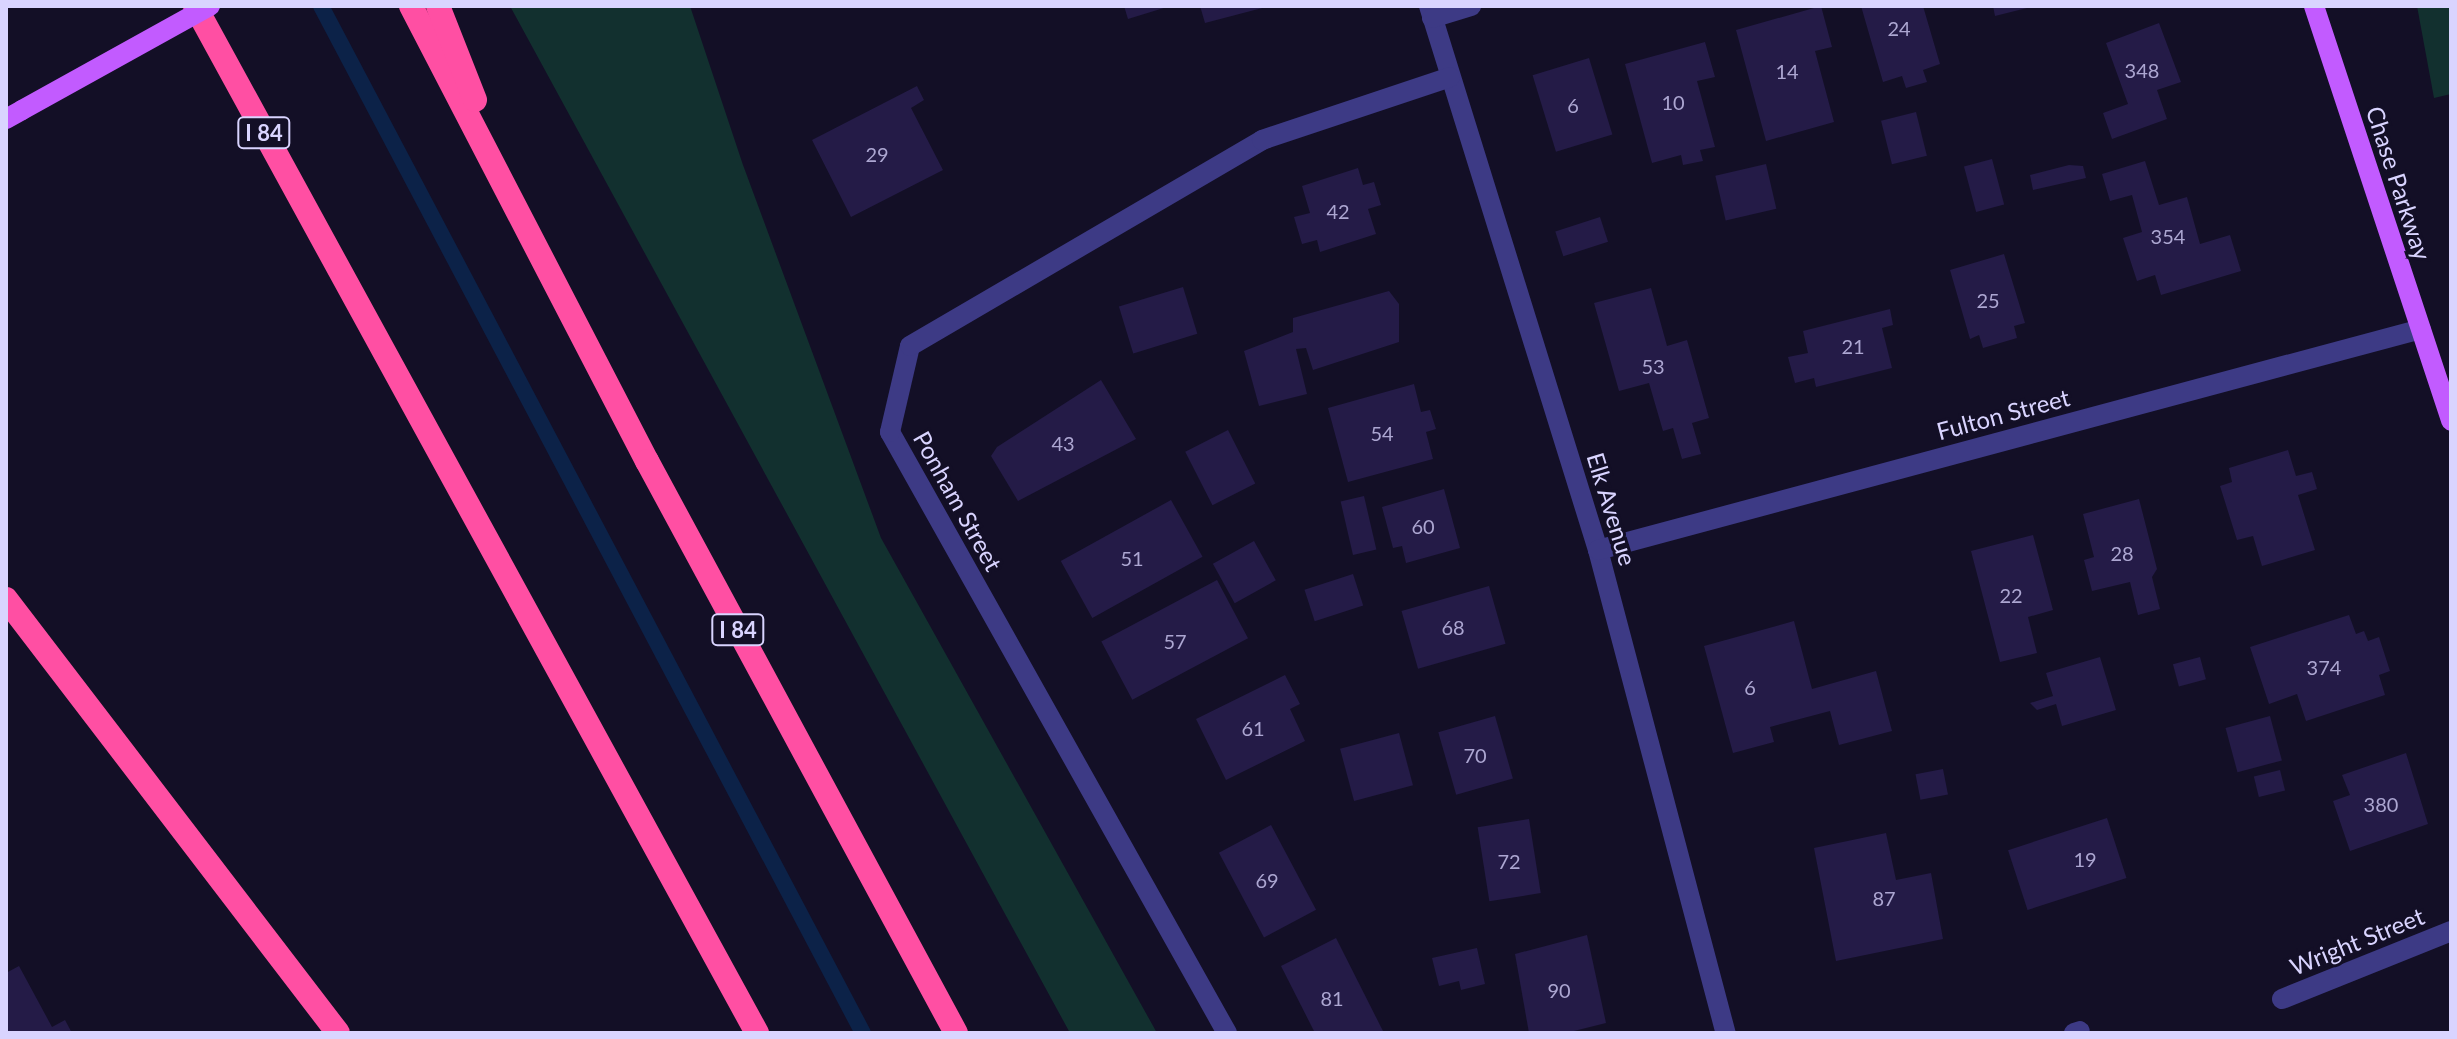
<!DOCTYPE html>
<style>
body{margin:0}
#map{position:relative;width:2457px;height:1039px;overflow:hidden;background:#130f26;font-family:Lato,sans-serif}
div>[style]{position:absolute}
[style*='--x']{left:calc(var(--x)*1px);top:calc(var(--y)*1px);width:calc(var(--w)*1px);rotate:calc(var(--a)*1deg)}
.green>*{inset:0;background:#12302f}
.stream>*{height:16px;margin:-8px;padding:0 8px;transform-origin:8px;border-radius:8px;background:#0c2248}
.building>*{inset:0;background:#241b47;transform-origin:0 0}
.minor>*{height:20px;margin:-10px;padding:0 10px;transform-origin:10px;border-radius:10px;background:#3d3a85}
.major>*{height:20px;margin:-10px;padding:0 10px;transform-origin:10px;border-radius:10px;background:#c25bff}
.highway>*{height:24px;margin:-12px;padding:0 12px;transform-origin:12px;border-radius:12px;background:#ff4fa3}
.major-bridge>*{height:20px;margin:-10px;padding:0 10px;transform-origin:10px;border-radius:10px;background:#c25bff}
span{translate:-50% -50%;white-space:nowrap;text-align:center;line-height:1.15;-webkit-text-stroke:6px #130f26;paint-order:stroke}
.number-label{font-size:20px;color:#aca6d1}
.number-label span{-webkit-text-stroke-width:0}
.shield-label span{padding:2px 6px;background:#130f26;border:2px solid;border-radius:6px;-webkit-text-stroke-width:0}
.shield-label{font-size:22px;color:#d9d4ff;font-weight:700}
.street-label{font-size:24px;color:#d9d4ff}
.frame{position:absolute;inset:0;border:8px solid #d9d4ff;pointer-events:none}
</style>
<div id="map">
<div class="green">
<i style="clip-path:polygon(510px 6px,690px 6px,743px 165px,881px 538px,1157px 1033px,1070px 1033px)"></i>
<i style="clip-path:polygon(2417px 6px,2451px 6px,2451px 94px,2434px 98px)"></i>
</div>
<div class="stream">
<i style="--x:321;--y:6;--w:1161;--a:62.18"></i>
</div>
<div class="building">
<i style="clip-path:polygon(1124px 6px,1167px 6px,1167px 7px,1128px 19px)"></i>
<i style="clip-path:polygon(1200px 6px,1266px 6px,1266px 7px,1205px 23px)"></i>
<i style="clip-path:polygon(1821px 6px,1832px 47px,1815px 51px,1834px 122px,1766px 141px,1736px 30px)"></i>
<i style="clip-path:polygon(1861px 6px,1923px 6px,1940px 64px,1923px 70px,1927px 82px,1906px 88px,1902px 76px,1883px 82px)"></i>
<i style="clip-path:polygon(1993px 6px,2031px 6px,2031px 7px,1995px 16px)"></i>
<i style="clip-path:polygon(2159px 23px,2181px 82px,2157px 90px,2167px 119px,2112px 139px,2103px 113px,2128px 104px,2106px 43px)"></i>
<i style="clip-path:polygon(1705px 42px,1715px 77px,1697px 81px,1715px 147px,1700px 150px,1703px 161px,1683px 165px,1681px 155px,1652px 163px,1625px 64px)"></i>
<i style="left:1589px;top:58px;width:80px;height:59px;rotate:73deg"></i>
<i style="clip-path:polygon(917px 86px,924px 100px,911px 108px,943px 170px,851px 217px,812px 140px)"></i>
<i style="left:1916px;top:112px;width:45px;height:36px;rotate:76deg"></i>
<i style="left:1992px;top:159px;width:47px;height:29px;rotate:75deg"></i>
<i style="clip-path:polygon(2145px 161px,2159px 205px,2187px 197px,2200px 244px,2230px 235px,2241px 271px,2161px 295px,2155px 275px,2137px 281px,2123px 238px,2142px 232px,2132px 195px,2110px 201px,2102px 174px)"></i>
<i style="left:1766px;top:164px;width:46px;height:52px;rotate:77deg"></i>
<i style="clip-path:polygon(2069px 165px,2083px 166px,2086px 178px,2033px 190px,2030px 175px)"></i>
<i style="clip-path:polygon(1358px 168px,1363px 185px,1374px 182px,1381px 205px,1368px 209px,1376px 234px,1320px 252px,1317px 240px,1302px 244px,1294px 217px,1310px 213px,1302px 186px)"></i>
<i style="left:1600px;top:217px;width:26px;height:47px;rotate:72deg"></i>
<i style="clip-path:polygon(2004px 254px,2025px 323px,2014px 326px,2017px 338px,1983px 348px,1979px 335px,1970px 339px,1950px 270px)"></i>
<i style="left:1183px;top:287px;width:49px;height:67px;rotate:73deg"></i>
<i style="clip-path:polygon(1651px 288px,1667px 346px,1687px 340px,1709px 418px,1692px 423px,1701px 454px,1682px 459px,1673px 428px,1663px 431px,1649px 383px,1619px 391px,1594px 303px)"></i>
<i style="clip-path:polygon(1389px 291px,1399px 304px,1399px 342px,1313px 370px,1306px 348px,1296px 349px,1307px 394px,1259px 406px,1244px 351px,1293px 332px,1293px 318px)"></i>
<i style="clip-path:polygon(1890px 309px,1893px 325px,1882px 328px,1892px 368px,1816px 387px,1814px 378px,1795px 383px,1788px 357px,1808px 353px,1803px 331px)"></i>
<i style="clip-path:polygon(1101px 380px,1136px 439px,1018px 501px,991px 456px,997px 447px)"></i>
<i style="clip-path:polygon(1414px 384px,1421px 412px,1430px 410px,1436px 429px,1426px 432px,1433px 459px,1348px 482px,1328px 408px)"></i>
<i style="left:1228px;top:430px;width:60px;height:48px;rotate:63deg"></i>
<i style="clip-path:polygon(2288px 450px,2296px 476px,2312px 472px,2317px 489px,2298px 495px,2315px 550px,2262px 566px,2253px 536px,2237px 540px,2220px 486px,2232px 482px,2229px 468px)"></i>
<i style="clip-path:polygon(1444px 489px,1460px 548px,1406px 563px,1402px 546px,1393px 548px,1382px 507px)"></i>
<i style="left:1364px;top:496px;width:55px;height:24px;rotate:77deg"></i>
<i style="clip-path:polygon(2139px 499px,2157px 569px,2152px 577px,2160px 609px,2138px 615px,2130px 582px,2092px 591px,2084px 560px,2094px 557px,2083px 514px)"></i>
<i style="left:1171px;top:500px;width:65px;height:126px;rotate:61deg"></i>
<i style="clip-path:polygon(2033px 535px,2053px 610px,2028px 617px,2037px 653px,2000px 662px,1971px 551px)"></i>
<i style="left:1254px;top:541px;width:45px;height:47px;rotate:61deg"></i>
<i style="left:1353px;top:574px;width:33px;height:51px;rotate:72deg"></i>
<i style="left:1217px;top:580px;width:66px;height:131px;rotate:62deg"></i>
<i style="left:1489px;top:586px;width:60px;height:91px;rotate:74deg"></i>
<i style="clip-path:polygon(2349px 615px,2356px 634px,2364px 631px,2368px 641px,2379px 637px,2390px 671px,2379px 675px,2385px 695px,2306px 721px,2297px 694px,2269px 704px,2250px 647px)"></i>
<i style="clip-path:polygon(1794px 621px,1812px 689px,1876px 671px,1892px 731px,1839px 745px,1830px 711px,1770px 727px,1774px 742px,1733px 753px,1704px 646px)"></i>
<i style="clip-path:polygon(2100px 657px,2116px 710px,2062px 726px,2056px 704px,2037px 710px,2030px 703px,2053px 696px,2046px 673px)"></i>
<i style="left:2200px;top:657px;width:23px;height:28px;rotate:75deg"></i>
<i style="clip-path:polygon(1285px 675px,1300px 704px,1290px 709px,1305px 741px,1226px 780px,1196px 719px)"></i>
<i style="left:1495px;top:716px;width:65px;height:59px;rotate:74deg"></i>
<i style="left:2270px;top:716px;width:46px;height:46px;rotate:75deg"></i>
<i style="left:1399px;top:733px;width:54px;height:61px;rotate:75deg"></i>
<i style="clip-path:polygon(2406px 753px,2428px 824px,2350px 851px,2333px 801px,2350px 795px,2342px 775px)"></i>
<i style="left:1943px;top:769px;width:26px;height:28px;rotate:79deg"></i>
<i style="left:2280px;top:770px;width:21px;height:27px;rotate:76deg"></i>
<i style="left:2107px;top:818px;width:63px;height:104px;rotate:72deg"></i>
<i style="left:1529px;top:819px;width:75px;height:52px;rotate:81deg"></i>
<i style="left:1271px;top:825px;width:96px;height:59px;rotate:62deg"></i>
<i style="clip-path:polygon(1886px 833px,1896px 880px,1931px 873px,1943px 939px,1836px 961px,1814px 848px)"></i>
<i style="clip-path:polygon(1587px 935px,1606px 1023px,1566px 1033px,1529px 1033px,1515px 954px)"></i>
<i style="clip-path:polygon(1336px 938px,1384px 1033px,1315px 1033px,1281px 966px)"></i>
<i style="clip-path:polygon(1477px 948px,1485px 984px,1461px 990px,1459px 981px,1439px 986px,1432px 958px)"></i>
<i style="clip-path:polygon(19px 966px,52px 1027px,65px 1020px,72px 1033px,6px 1033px,6px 973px)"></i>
</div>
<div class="minor">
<i style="--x:1429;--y:6;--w:570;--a:72.74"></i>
<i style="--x:1598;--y:550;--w:500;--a:75.2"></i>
<i style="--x:1432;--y:18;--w:41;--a:-17.1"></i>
<i style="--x:1598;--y:550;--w:852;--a:-15.03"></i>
<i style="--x:2282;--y:999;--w:182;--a:-21.9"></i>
<i style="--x:1227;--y:1033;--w:689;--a:-119.28"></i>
<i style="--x:890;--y:432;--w:88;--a:-76.9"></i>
<i style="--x:910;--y:346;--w:408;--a:-30.3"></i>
<i style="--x:1262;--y:140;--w:198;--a:-18.5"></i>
<i style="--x:2074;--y:1033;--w:6;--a:-18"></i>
</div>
<div class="major">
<i style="--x:2314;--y:6;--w:437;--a:71.7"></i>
<i style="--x:6;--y:119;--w:18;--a:-29"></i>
</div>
<div class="highway">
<i style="--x:195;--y:6;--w:1171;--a:61.31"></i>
<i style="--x:411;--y:6;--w:513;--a:62.59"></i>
<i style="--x:647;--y:461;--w:650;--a:61.62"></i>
<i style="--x:438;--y:6;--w:101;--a:68.5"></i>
<i style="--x:6;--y:599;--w:546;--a:52.58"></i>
</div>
<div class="major-bridge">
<i style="--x:22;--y:110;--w:215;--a:-29"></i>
</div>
<div class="number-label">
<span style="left:1899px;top:28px">24</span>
<span style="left:2142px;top:70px">348</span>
<span style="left:1787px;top:71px">14</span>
<span style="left:1673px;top:102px">10</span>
<span style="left:1573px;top:105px">6</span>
<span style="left:877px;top:154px">29</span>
<span style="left:1338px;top:211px">42</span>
<span style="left:2168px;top:236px">354</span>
<span style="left:1988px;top:300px">25</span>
<span style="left:1853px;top:346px">21</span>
<span style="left:1653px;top:366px">53</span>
<span style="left:1382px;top:433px">54</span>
<span style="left:1063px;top:443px">43</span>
<span style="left:1423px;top:526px">60</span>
<span style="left:2122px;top:553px">28</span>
<span style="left:1132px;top:558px">51</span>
<span style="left:2011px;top:595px">22</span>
<span style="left:1453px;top:627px">68</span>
<span style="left:1175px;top:641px">57</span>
<span style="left:2324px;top:667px">374</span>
<span style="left:1750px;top:687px">6</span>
<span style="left:1253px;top:728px">61</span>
<span style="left:1475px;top:755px">70</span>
<span style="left:2381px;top:804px">380</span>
<span style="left:2085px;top:859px">19</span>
<span style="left:1509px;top:861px">72</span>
<span style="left:1267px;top:880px">69</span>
<span style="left:1884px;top:898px">87</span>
<span style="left:1559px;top:990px">90</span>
<span style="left:1332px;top:998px">81</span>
</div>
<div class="shield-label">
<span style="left:264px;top:133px">I 84</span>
<span style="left:738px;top:630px">I 84</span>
</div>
<div class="street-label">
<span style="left:2399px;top:183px;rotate:72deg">Chase Parkway</span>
<span style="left:2003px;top:414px;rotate:-15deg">Fulton Street</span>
<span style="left:958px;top:501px;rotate:61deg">Ponham Street</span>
<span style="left:1612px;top:509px;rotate:73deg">Elk Avenue</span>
<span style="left:2357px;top:941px;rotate:-22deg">Wright Street</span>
</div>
<div class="frame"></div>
</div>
